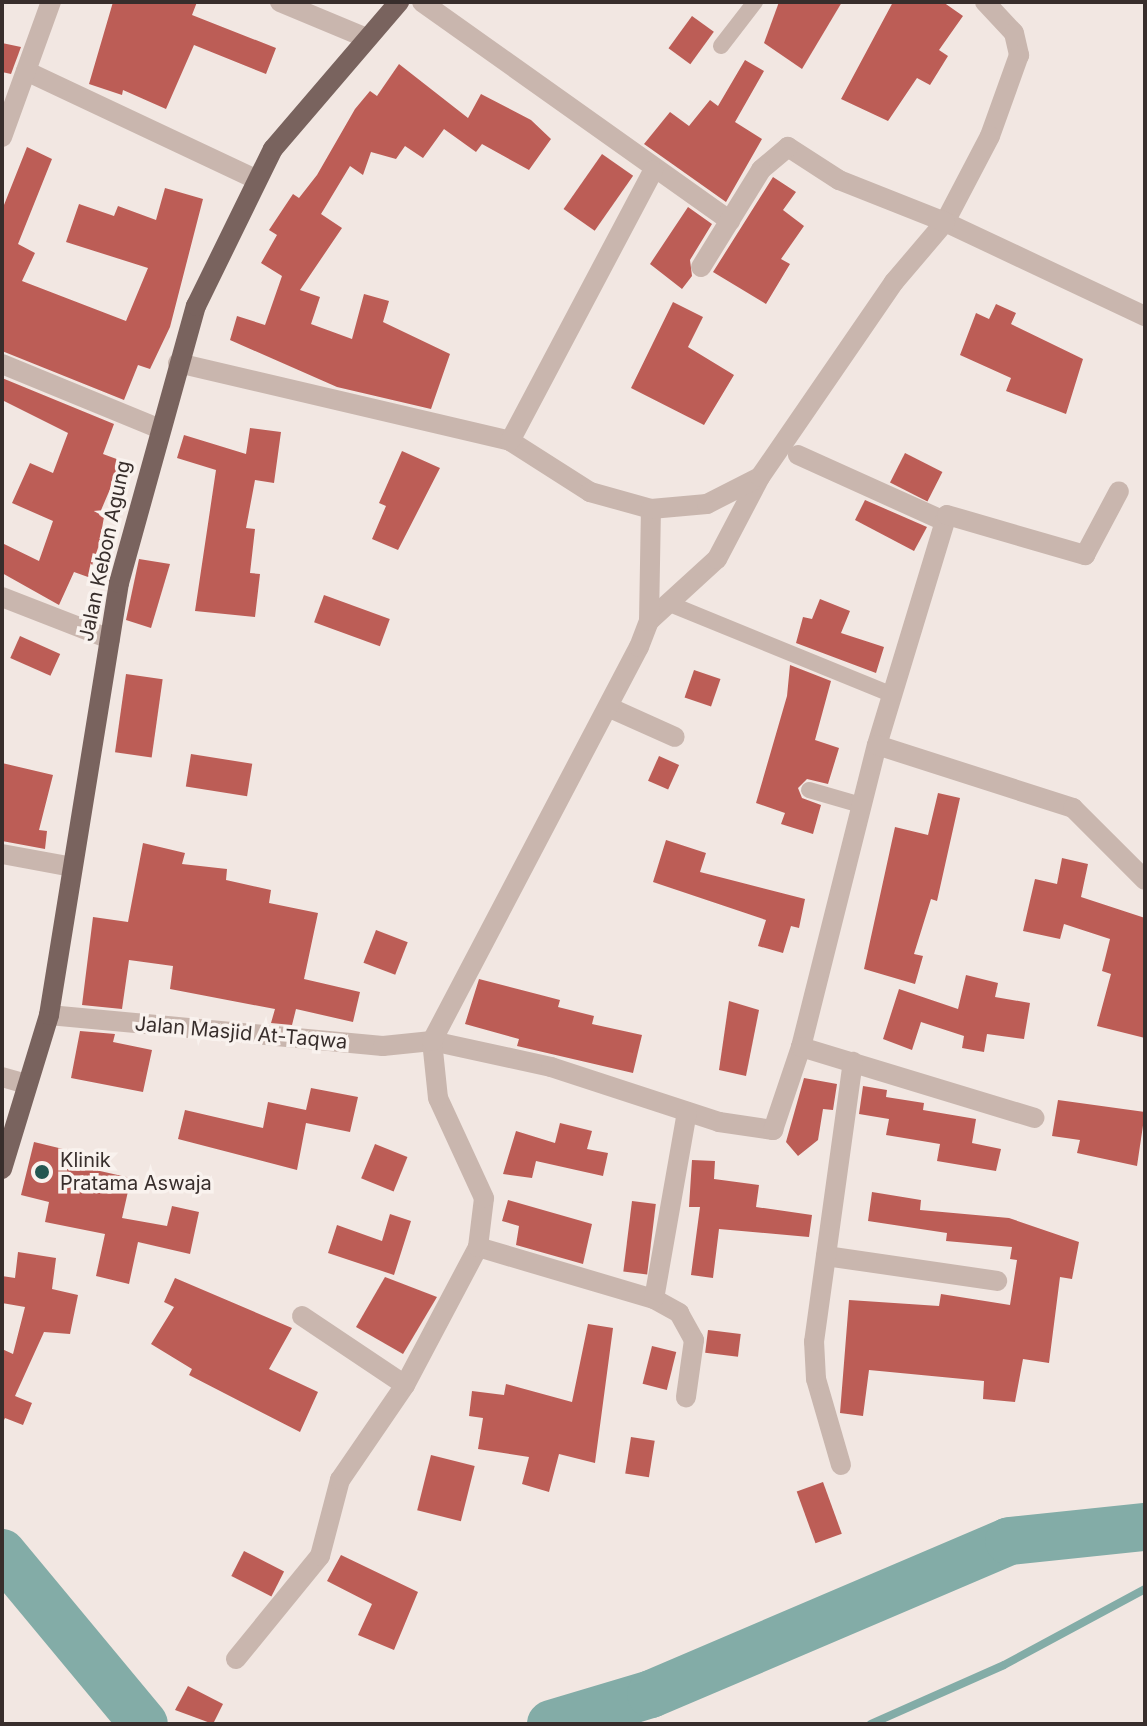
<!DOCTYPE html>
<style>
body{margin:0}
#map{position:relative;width:1147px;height:1726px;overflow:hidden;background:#f2e7e2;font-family:Inter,sans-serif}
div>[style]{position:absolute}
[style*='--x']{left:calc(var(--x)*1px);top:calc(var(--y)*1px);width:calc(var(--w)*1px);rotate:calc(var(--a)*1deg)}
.stream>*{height:8px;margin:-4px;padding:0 4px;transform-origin:4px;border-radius:4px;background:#83aca7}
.river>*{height:48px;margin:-24px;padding:0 24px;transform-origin:24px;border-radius:24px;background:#83aca7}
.building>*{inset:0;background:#bc5d56;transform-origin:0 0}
.service>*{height:16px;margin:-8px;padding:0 8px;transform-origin:8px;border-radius:8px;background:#c9b6ae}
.minor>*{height:20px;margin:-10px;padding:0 10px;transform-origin:10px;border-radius:10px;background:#c9b6ae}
.primary>*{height:20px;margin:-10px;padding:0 10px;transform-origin:10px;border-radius:10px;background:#79635e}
.dots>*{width:22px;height:22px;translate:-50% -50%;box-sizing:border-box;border:4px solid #f9f2ee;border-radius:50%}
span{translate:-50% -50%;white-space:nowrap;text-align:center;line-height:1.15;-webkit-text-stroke:7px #f9f2ee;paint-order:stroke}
.street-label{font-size:20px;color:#382e2c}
.poi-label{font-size:20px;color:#382e2c}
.left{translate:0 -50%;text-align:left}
.frame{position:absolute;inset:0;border:4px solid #382e2c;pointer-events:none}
</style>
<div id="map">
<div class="stream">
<i style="--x:871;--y:1724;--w:145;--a:-23.9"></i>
<i style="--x:1004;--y:1665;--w:160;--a:-28.3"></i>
</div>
<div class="river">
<i style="--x:2;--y:1553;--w:222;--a:50.3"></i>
<i style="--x:551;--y:1724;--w:104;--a:-16.7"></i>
<i style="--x:651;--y:1694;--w:389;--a:-23.1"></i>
<i style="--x:1009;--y:1541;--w:137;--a:-5.9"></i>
</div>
<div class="building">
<i style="clip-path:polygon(113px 2px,197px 2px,192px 15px,276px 48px,266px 74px,194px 45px,166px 109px,123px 90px,122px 95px,89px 84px)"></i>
<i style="clip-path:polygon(779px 2px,842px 2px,802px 69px,764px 43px)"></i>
<i style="clip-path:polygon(893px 2px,943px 2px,963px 16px,939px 50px,948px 56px,930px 85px,917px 78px,888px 121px,841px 99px)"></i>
<i style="left:692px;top:16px;width:27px;height:40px;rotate:36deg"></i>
<i style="clip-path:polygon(2px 43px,21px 47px,11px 74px,2px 72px)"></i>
<i style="clip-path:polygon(745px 60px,764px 71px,735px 122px,762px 139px,726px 202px,644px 144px,670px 112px,689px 126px,710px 100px,718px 106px)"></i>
<i style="clip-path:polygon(399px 64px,468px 118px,481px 94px,531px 120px,551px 139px,529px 170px,482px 144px,476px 152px,444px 129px,423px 158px,405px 146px,396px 159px,371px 152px,363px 175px,350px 166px,321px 214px,342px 228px,300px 290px,320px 297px,311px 324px,352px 339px,364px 294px,389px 301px,383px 322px,450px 354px,431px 409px,337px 387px,230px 340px,237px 316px,265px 325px,282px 276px,261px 263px,277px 235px,269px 230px,293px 194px,299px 198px,317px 175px,355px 109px,370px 91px,377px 96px)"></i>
<i style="clip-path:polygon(27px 147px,52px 159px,18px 244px,35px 253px,22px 281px,126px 321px,148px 268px,66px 242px,79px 204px,114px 216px,118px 206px,156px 220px,165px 188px,203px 199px,170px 327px,150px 369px,138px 365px,124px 400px,2px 351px,2px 210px)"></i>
<i style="left:602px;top:154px;width:38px;height:67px;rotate:35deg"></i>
<i style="clip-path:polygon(773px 177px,796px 192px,783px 210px,804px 226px,781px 259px,790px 264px,766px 304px,713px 272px)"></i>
<i style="clip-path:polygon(688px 207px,712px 224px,690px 260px,692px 276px,682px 289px,650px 264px)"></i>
<i style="clip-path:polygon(673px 302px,703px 317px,688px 347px,734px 375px,704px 425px,631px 388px)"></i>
<i style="clip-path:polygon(996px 304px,1016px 313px,1011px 324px,1083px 359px,1066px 414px,1006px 391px,1011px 378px,960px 355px,976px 313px,989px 319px)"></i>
<i style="clip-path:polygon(2px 378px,114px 424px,103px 454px,122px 461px,99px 515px,104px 517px,99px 545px,88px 577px,74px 572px,59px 605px,2px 573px,2px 543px,39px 561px,53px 521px,12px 503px,30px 463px,53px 473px,68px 433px,2px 400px)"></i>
<i style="clip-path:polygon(250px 428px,281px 432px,274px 483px,255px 480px,246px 528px,255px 529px,250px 573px,260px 574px,255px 617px,195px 611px,216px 470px,177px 458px,184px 435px,246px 454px)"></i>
<i style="clip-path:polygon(402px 451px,440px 468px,398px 550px,372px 539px,386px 506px,379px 503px)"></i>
<i style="left:905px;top:453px;width:42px;height:33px;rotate:27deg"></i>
<i style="clip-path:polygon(865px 500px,927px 527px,914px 551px,855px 520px)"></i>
<i style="clip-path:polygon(139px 559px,170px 564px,151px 628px,126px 620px)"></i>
<i style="left:324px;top:595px;width:70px;height:29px;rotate:20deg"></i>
<i style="clip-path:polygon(820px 599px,850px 611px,841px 633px,884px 647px,876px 673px,796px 643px,803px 617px,812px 619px)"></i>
<i style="left:20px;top:636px;width:44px;height:24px;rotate:24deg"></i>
<i style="clip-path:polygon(790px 665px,831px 681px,815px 740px,839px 748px,828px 784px,807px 779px,798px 788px,802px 798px,821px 805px,813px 834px,781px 824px,785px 813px,756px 803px,787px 696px)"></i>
<i style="left:694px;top:670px;width:28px;height:29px;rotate:19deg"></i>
<i style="left:126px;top:674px;width:37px;height:79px;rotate:8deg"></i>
<i style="left:191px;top:754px;width:62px;height:33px;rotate:9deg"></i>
<i style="left:659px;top:756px;width:22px;height:27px;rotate:24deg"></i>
<i style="clip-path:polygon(2px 763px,53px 775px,39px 830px,47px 831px,45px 849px,2px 841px)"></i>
<i style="clip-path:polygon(938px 793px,960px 798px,937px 901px,931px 899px,914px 954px,923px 956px,915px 984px,864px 969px,895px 827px,928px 835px)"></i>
<i style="clip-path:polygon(666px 840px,706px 853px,700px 872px,805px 899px,799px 928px,791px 926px,783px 953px,758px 946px,766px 920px,653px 882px)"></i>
<i style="clip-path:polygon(143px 843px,185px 853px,182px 864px,227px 869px,226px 880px,271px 890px,269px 903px,318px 913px,304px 979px,360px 992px,353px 1022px,296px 1009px,292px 1025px,271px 1023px,275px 1009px,170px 989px,173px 966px,129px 960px,122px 1009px,82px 1005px,93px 917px,128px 922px)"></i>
<i style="clip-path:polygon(1062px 858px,1088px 864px,1081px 897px,1145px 918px,1145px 1038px,1097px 1026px,1111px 974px,1102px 971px,1110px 939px,1064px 924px,1060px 939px,1023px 931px,1035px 879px,1057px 884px)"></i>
<i style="left:376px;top:930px;width:34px;height:35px;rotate:21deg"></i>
<i style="clip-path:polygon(966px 975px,998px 983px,995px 997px,1030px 1003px,1024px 1039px,987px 1034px,984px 1052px,962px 1048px,964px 1036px,921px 1022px,912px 1050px,883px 1039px,899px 989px,958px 1009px)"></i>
<i style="clip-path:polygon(479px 979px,560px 1000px,558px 1007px,594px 1016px,592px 1024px,642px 1035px,633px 1073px,517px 1046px,519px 1039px,465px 1024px)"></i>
<i style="clip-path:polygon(729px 1001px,759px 1010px,746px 1076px,719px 1070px)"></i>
<i style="clip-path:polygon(80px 1031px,115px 1034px,113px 1042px,152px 1050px,143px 1092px,71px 1078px)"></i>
<i style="clip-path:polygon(804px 1078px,837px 1084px,833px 1110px,823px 1109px,818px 1140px,798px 1156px,786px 1142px)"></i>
<i style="clip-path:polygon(863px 1086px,887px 1090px,886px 1097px,924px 1103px,923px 1110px,976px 1119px,972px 1143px,1001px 1149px,996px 1171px,937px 1161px,940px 1144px,886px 1135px,889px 1119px,859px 1114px)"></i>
<i style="clip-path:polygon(311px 1088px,358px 1097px,350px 1132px,306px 1123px,297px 1170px,178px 1139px,185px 1110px,263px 1128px,268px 1102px,306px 1110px)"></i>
<i style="clip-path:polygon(1058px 1100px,1145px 1112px,1137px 1166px,1077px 1153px,1080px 1140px,1052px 1136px)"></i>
<i style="clip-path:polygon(560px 1123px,592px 1131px,587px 1149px,608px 1153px,603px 1176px,536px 1161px,532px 1178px,503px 1174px,516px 1131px,555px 1143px)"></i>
<i style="clip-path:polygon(34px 1142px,63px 1149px,60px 1162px,131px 1178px,122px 1218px,167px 1226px,172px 1206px,199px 1212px,190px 1254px,138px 1242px,129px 1284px,96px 1276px,105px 1234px,45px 1222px,49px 1202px,21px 1195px)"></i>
<i style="left:375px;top:1144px;width:35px;height:37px;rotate:22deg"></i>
<i style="clip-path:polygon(692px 1160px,715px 1161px,714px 1179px,759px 1185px,756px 1207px,812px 1215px,809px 1237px,719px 1229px,713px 1278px,691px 1275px,700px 1207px,689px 1207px)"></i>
<i style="clip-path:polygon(872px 1192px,921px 1200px,920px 1210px,1009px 1218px,1079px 1242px,1072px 1279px,1060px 1277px,1049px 1363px,1023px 1359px,1015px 1402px,983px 1399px,984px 1381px,869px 1370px,863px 1416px,840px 1413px,849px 1300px,939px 1306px,941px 1294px,1010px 1305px,1017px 1260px,1010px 1259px,1012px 1247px,946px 1241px,947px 1233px,868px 1221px)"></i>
<i style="clip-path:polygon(508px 1200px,592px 1224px,583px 1264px,516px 1245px,519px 1226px,502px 1221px)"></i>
<i style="left:632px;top:1201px;width:24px;height:71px;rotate:7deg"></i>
<i style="clip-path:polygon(390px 1214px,411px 1221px,394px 1275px,328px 1253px,337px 1225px,382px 1241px)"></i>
<i style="clip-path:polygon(18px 1252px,56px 1258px,52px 1289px,78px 1295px,70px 1334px,44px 1332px,15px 1396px,32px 1403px,23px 1425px,5px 1418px,2px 1424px,2px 1349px,13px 1354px,25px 1307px,2px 1303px,2px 1276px,15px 1278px)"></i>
<i style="clip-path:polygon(385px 1277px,437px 1297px,403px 1354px,356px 1327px)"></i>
<i style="clip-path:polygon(175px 1278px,292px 1328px,269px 1369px,318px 1392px,300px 1432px,189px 1375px,192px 1369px,151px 1344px,174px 1307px,164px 1302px)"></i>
<i style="clip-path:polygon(588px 1324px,613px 1328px,595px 1463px,559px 1454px,549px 1492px,522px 1484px,529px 1457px,478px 1449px,483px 1418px,469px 1416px,472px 1391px,504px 1395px,506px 1384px,572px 1402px)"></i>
<i style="left:708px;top:1330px;width:33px;height:23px;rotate:7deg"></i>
<i style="left:652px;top:1346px;width:25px;height:39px;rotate:14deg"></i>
<i style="left:631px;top:1437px;width:24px;height:37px;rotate:9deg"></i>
<i style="left:431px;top:1455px;width:45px;height:57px;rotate:14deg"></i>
<i style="left:823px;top:1482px;width:55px;height:28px;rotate:70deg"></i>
<i style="left:244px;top:1551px;width:45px;height:28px;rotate:27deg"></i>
<i style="clip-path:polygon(341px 1555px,418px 1592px,394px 1650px,358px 1635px,372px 1604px,327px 1581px)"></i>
<i style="clip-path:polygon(188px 1686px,223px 1704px,213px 1724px,175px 1710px)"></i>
</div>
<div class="service">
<i style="--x:721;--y:46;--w:56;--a:-52.3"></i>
<i style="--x:670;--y:604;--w:239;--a:22.2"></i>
<i style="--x:809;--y:790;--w:54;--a:16.1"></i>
</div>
<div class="minor">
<i style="--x:280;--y:2;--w:91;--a:22.6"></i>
<i style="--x:422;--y:2;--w:378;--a:35.4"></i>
<i style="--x:985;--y:2;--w:42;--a:46.9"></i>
<i style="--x:1014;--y:33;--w:23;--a:77"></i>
<i style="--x:1019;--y:55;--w:86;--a:109.7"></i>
<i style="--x:990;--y:136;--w:97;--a:117.6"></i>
<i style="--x:945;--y:222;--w:221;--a:25.2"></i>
<i style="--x:26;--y:71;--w:254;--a:25.2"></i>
<i style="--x:2;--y:137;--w:144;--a:-70.1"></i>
<i style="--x:178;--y:363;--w:341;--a:13.2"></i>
<i style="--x:510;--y:441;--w:95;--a:32.5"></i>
<i style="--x:590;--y:492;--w:63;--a:15.6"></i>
<i style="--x:2;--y:364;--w:169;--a:22.3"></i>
<i style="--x:510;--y:441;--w:306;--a:-62.1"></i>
<i style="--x:798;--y:455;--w:160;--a:24.3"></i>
<i style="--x:2;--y:597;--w:116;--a:21.3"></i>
<i style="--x:649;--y:621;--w:92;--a:-42.4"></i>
<i style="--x:717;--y:559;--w:93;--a:-62.3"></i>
<i style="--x:608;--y:707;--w:73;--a:24.1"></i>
<i style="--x:877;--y:745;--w:240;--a:-73.1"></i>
<i style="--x:947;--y:515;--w:144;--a:16.2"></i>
<i style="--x:1085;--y:555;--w:72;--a:-62"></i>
<i style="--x:2;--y:854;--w:71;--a:10.5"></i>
<i style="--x:49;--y:1015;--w:335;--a:5.3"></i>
<i style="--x:383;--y:1046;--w:49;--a:-5.8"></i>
<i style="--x:432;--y:1041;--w:122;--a:12.3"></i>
<i style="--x:551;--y:1067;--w:177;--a:18.1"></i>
<i style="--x:719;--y:1122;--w:55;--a:8.4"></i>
<i style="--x:773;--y:1130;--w:88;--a:-71.4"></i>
<i style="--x:801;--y:1047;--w:311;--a:-75.9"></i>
<i style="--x:877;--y:745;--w:206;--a:17.8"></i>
<i style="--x:1073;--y:808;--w:102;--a:45"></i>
<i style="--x:801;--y:1047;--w:244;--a:16.9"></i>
<i style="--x:2;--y:1077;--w:25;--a:16"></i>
<i style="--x:478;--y:1247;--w:184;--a:16.5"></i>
<i style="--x:654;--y:1299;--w:29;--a:29"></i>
<i style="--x:679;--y:1313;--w:31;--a:61"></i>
<i style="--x:694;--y:1340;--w:58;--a:98"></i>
<i style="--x:826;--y:1256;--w:173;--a:8.3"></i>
<i style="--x:654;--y:1299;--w:190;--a:-80"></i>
<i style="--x:302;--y:1316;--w:124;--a:33.8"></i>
<i style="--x:841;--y:1465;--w:90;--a:-106.2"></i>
<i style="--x:816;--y:1379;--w:37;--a:-93"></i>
<i style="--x:814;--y:1342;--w:283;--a:-82.1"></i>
<i style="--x:236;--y:1659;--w:133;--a:-50.8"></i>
<i style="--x:320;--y:1556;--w:79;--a:-75.3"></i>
<i style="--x:340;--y:1480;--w:115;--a:-55.6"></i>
<i style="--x:405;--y:1385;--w:156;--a:-62.1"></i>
<i style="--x:478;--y:1247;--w:49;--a:-83"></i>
<i style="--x:484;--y:1198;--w:110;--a:-114.7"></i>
<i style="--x:438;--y:1098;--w:57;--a:-96"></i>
<i style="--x:432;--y:1041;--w:445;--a:-62.3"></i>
<i style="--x:639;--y:647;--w:28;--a:-69"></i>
<i style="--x:649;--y:621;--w:112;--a:-89"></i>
<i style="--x:651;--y:509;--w:56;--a:-5.1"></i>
<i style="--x:707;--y:504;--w:59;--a:-27"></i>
<i style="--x:760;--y:477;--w:237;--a:-55.5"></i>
<i style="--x:894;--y:282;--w:79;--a:-49.6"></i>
<i style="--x:945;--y:222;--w:114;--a:-158.4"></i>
<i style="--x:839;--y:180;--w:61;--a:-147.1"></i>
<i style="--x:788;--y:147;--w:35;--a:140"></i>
<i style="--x:761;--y:170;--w:114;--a:121.7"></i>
</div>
<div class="primary">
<i style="--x:2;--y:1169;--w:161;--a:-73"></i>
<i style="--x:49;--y:1015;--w:438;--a:-80.8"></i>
<i style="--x:119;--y:583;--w:288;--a:-74.5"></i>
<i style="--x:196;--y:306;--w:175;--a:-63.9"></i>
<i style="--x:273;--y:149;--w:194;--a:-49.4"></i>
</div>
<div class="dots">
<i style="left:42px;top:1172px;background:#245751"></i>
</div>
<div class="street-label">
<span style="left:105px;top:551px;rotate:-78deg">Jalan Kebon Agung</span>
<span style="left:241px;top:1033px;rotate:5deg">Jalan Masjid At-Taqwa</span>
</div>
<div class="poi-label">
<span class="left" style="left:60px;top:1172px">Klinik<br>Pratama Aswaja</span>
</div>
<div class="frame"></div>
</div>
